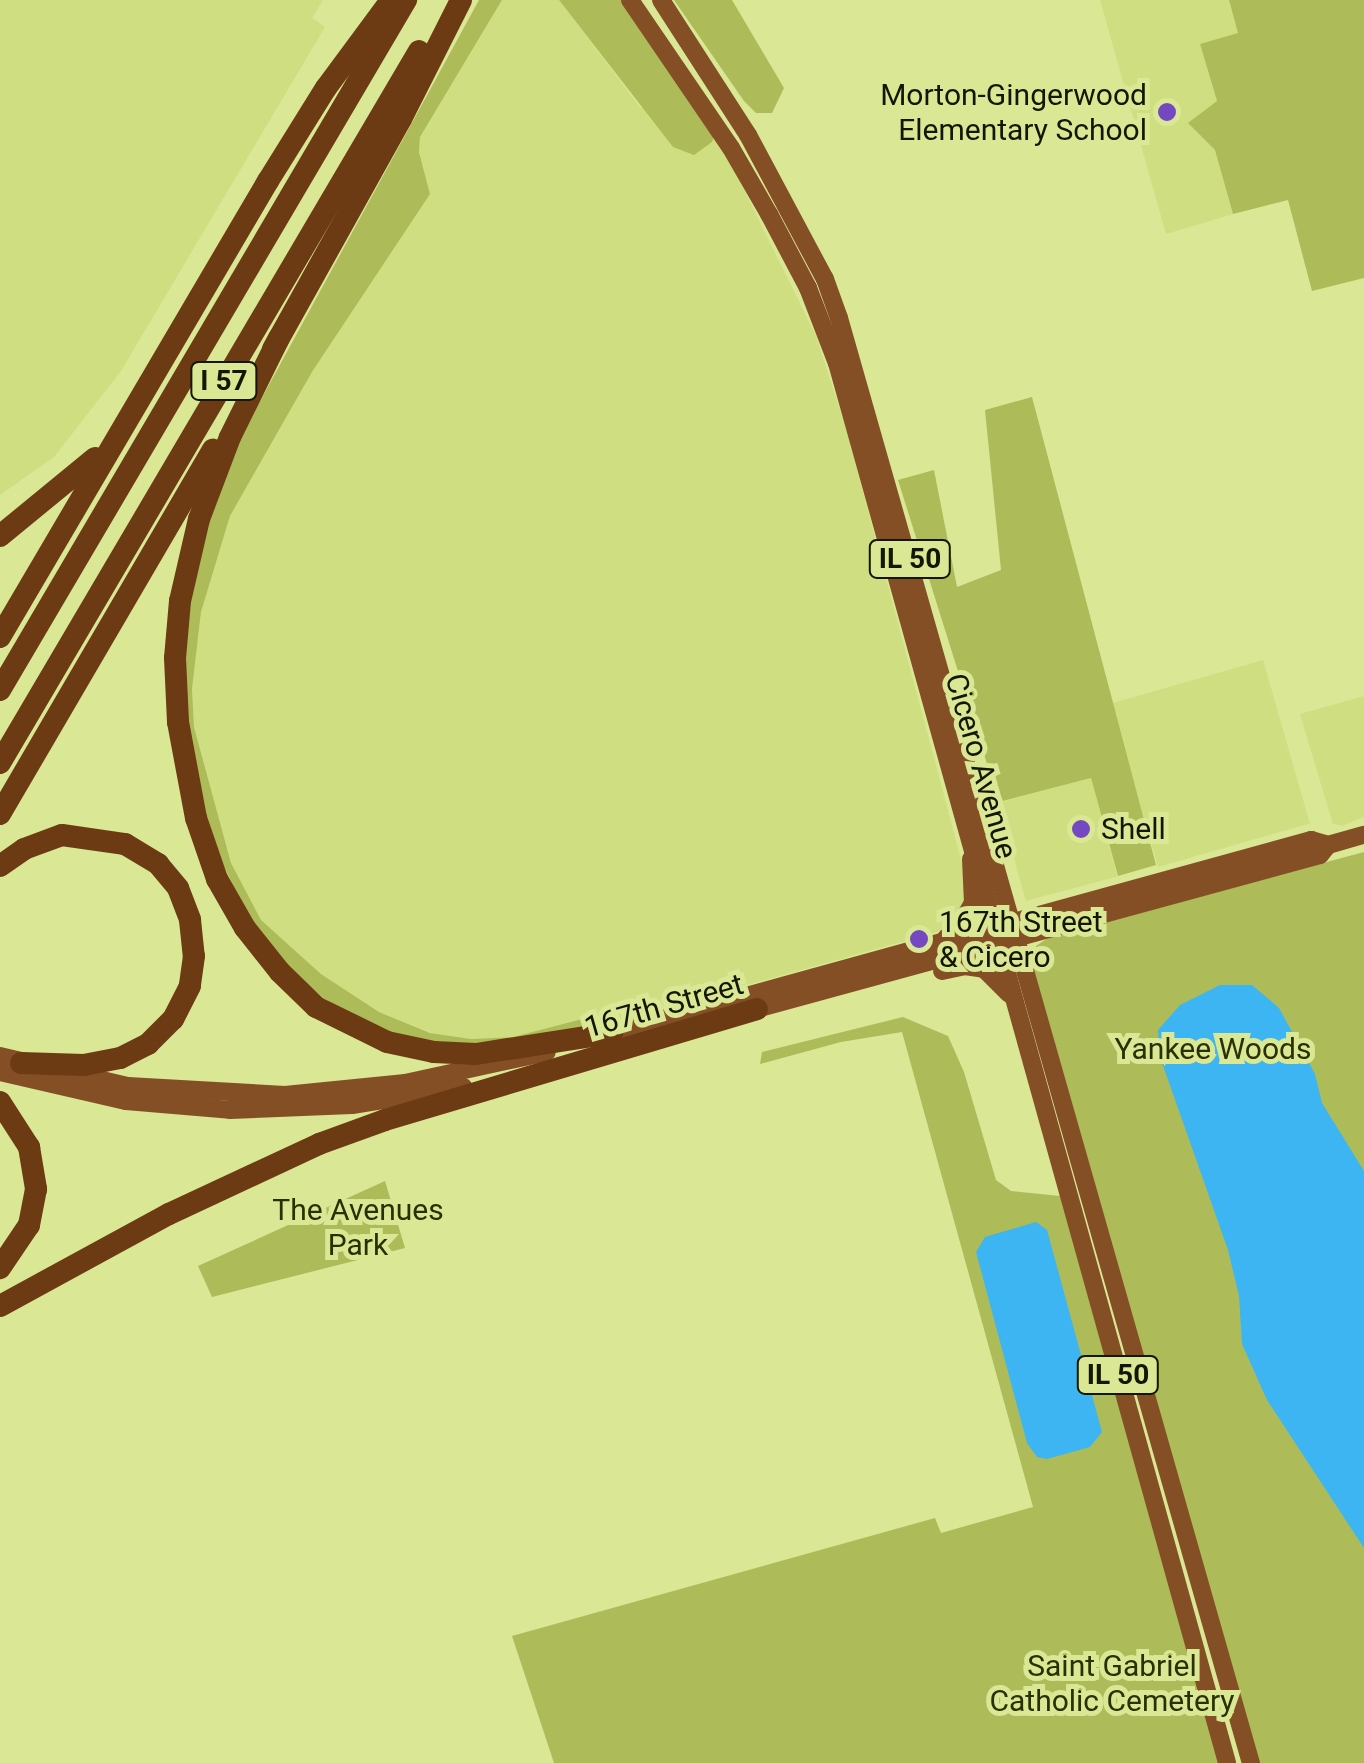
<!DOCTYPE html>
<style>
body{margin:0}
#map{position:relative;width:1364px;height:1763px;overflow:hidden;background:#dae794;font-family:Roboto,sans-serif}
div>[style]{position:absolute}
[style*='--x']{left:calc(var(--x)*1px);top:calc(var(--y)*1px);width:calc(var(--w)*1px);rotate:calc(var(--a)*1deg)}
.built>*{inset:0;background:#d0de82;transform-origin:0 0}
.green>*{inset:0;background:#aebb59}
.water>*{inset:0;background:#3cb5f2}
.major>*{height:18px;margin:-9px;padding:0 9px;transform-origin:9px;border-radius:9px;background:#844f25}
.highway>*{height:22px;margin:-11px;padding:0 11px;transform-origin:11px;border-radius:11px;background:#6c3b13}
.dots>*{width:28px;height:28px;translate:-50% -50%;box-sizing:border-box;border:5px solid #dae794;border-radius:50%}
span{translate:-50% -50%;white-space:nowrap;text-align:center;line-height:1.15;-webkit-text-stroke:10px #dae794;paint-order:stroke}
.shield-label span{padding:2px 8px;background:#dae794;border:2px solid;border-radius:8px;-webkit-text-stroke-width:0}
.shield-label{font-size:28px;color:#141600;font-weight:700}
.poi-label{font-size:30px;color:#141600}
.right{translate:-100% -50%;text-align:right}
.left{translate:0 -50%;text-align:left}
.street-label{font-size:30px;color:#141600}
.park-label{font-size:30px;color:#2b3001}
</style>
<div id="map">
<div class="built">
<i style="clip-path:polygon(0 0,323px 0,312px 18px,325px 27px,121px 371px,54px 457px,0 495px)"></i>
<i style="clip-path:polygon(502px 0,559px 0,640px 107px,715px 133px,727px 155px,816px 336px,846px 428px,965px 874px,968px 900px,957px 918px,940px 931px,626px 1019px,608px 1012px,513px 1037px,471px 1039px,431px 1033px,379px 1012px,321px 974px,261px 920px,231px 863px,194px 727px,192px 689px,201px 612px,230px 516px,312px 372px,430px 194px,419px 152px,420px 137px)"></i>
<i style="clip-path:polygon(1100px 0,1229px 0,1239px 33px,1200px 44px,1217px 101px,1215px 149px,1233px 214px,1166px 234px)"></i>
<i style="left:1263px;top:660px;width:170px;height:158px;rotate:74deg"></i>
<i style="clip-path:polygon(1364px 696px,1364px 817px,1342px 826px,1333px 824px,1300px 714px)"></i>
<i style="left:1091px;top:778px;width:102px;height:95px;rotate:75deg"></i>
</div>
<div class="green">
<i style="clip-path:polygon(479px 0,502px 0,420px 137px,419px 152px,430px 194px,312px 372px,230px 516px,201px 612px,192px 689px,194px 727px,231px 863px,261px 920px,321px 974px,379px 1012px,430px 1033px,471px 1039px,513px 1037px,609px 1012px,626px 1019px,498px 1047px,408px 1039px,361px 1020px,323px 998px,285px 966px,253px 927px,216px 850px,197px 785px,186px 713px,184px 643px,203px 526px,228px 460px)"></i>
<i style="clip-path:polygon(559px 0,622px 0,715px 133px,712px 142px,694px 155px,673px 147px)"></i>
<i style="clip-path:polygon(674px 0,732px 0,784px 88px,772px 113px,756px 113px,744px 101px)"></i>
<i style="clip-path:polygon(1229px 0,1364px 0,1364px 278px,1312px 291px,1288px 200px,1233px 214px,1215px 150px,1188px 123px,1217px 101px,1200px 44px,1238px 33px)"></i>
<i style="clip-path:polygon(1032px 397px,1156px 865px,1118px 876px,1091px 778px,999px 802px,898px 480px,934px 470px,957px 587px,1001px 570px,985px 410px)"></i>
<i style="clip-path:polygon(1364px 852px,1364px 1763px,1255px 1763px,1031px 963px,1036px 946px,1051px 936px)"></i>
<i style="clip-path:polygon(903px 1017px,948px 1036px,964px 1072px,996px 1180px,1011px 1191px,1060px 1196px,1220px 1763px,554px 1763px,512px 1636px,935px 1518px,941px 1533px,1033px 1507px,902px 1032px,841px 1042px,760px 1064px,762px 1052px)"></i>
<i style="clip-path:polygon(385px 1181px,405px 1248px,212px 1297px,198px 1266px)"></i>
</div>
<div class="water">
<i style="clip-path:polygon(1220px 985px,1252px 985px,1279px 1008px,1315px 1074px,1322px 1103px,1364px 1171px,1364px 1548px,1267px 1400px,1242px 1344px,1239px 1296px,1228px 1250px,1160px 1057px,1158px 1030px,1180px 1005px)"></i>
<i style="clip-path:polygon(1036px 1222px,1047px 1230px,1102px 1432px,1090px 1447px,1047px 1459px,1037px 1457px,1027px 1443px,976px 1252px,985px 1237px)"></i>
</div>
<div class="major">
<i style="--x:630;--y:0;--w:179;--a:55.7"></i>
<i style="--x:731;--y:148;--w:76;--a:60.1"></i>
<i style="--x:769;--y:214;--w:84;--a:62.2"></i>
<i style="--x:808;--y:288;--w:80;--a:68.9"></i>
<i style="--x:837;--y:363;--w:1453;--a:74.43"></i>
<i style="--x:661;--y:0;--w:161;--a:57.2"></i>
<i style="--x:748;--y:135;--w:163;--a:61.9"></i>
<i style="--x:825;--y:279;--w:41;--a:70.3"></i>
<i style="--x:839;--y:318;--w:1503;--a:74.09"></i>
<i style="--x:946;--y:938;--w:17;--a:-40"></i>
<i style="--x:959;--y:927;--w:28;--a:-60"></i>
<i style="--x:973;--y:903;--w:44;--a:-92.6"></i>
<i style="--x:942;--y:971;--w:24;--a:-12"></i>
<i style="--x:965;--y:966;--w:19;--a:9"></i>
<i style="--x:984;--y:969;--w:35;--a:45"></i>
<i style="--x:745;--y:1012;--w:596;--a:-15.27"></i>
<i style="--x:1320;--y:855;--w:13;--a:-51"></i>
<i style="--x:1328;--y:845;--w:37;--a:-16"></i>
<i style="--x:601;--y:1036;--w:737;--a:-15.43"></i>
<i style="--x:1311;--y:840;--w:18;--a:16"></i>
<i style="--x:0;--y:1056;--w:131;--a:13.2"></i>
<i style="--x:128;--y:1086;--w:157;--a:3.3"></i>
<i style="--x:285;--y:1095;--w:121;--a:-5.7"></i>
<i style="--x:405;--y:1083;--w:145;--a:-12.3"></i>
<i style="--x:0;--y:1072;--w:129;--a:13"></i>
<i style="--x:126;--y:1101;--w:104;--a:4.9"></i>
<i style="--x:230;--y:1110;--w:122;--a:-2.3"></i>
<i style="--x:352;--y:1105;--w:113;--a:-9.1"></i>
</div>
<div class="highway">
<i style="--x:279;--y:338;--w:110;--a:116.3"></i>
<i style="--x:230;--y:437;--w:88;--a:110.7"></i>
<i style="--x:199;--y:519;--w:84;--a:103"></i>
<i style="--x:180;--y:601;--w:57;--a:95"></i>
<i style="--x:175;--y:658;--w:64;--a:87.3"></i>
<i style="--x:178;--y:722;--w:98;--a:79.4"></i>
<i style="--x:196;--y:818;--w:65;--a:71"></i>
<i style="--x:217;--y:879;--w:56;--a:60.3"></i>
<i style="--x:245;--y:928;--w:56;--a:51.5"></i>
<i style="--x:280;--y:972;--w:50;--a:44.2"></i>
<i style="--x:316;--y:1007;--w:79;--a:26.2"></i>
<i style="--x:387;--y:1042;--w:48;--a:12"></i>
<i style="--x:434;--y:1052;--w:42;--a:2.7"></i>
<i style="--x:476;--y:1054;--w:138;--a:-8.8"></i>
<i style="--x:273;--y:349;--w:263;--a:-60.9"></i>
<i style="--x:401;--y:119;--w:133;--a:-63.2"></i>
<i style="--x:0;--y:536;--w:123;--a:-39.4"></i>
<i style="--x:0;--y:637;--w:529;--a:-59.56"></i>
<i style="--x:268;--y:181;--w:110;--a:-58.1"></i>
<i style="--x:326;--y:88;--w:109;--a:-53.5"></i>
<i style="--x:0;--y:690;--w:801;--a:-59.53"></i>
<i style="--x:0;--y:763;--w:826;--a:-59.52"></i>
<i style="--x:0;--y:814;--w:422;--a:-59.7"></i>
<i style="--x:0;--y:866;--w:29;--a:-35"></i>
<i style="--x:24;--y:849;--w:40;--a:-20.2"></i>
<i style="--x:62;--y:835;--w:64;--a:8.1"></i>
<i style="--x:125;--y:844;--w:39;--a:31"></i>
<i style="--x:158;--y:864;--w:31;--a:50"></i>
<i style="--x:178;--y:888;--w:34;--a:69"></i>
<i style="--x:190;--y:920;--w:36;--a:84"></i>
<i style="--x:194;--y:956;--w:30;--a:98"></i>
<i style="--x:190;--y:986;--w:37;--a:117"></i>
<i style="--x:173;--y:1019;--w:35;--a:135"></i>
<i style="--x:148;--y:1044;--w:31;--a:153"></i>
<i style="--x:120;--y:1058;--w:37;--a:169"></i>
<i style="--x:84;--y:1065;--w:63;--a:-178.2"></i>
<i style="--x:0;--y:1102;--w:54;--a:57.2"></i>
<i style="--x:29;--y:1147;--w:43;--a:80.5"></i>
<i style="--x:36;--y:1189;--w:37;--a:101"></i>
<i style="--x:29;--y:1225;--w:52;--a:124"></i>
<i style="--x:0;--y:1306;--w:192;--a:-28.6"></i>
<i style="--x:169;--y:1214;--w:166;--a:-25"></i>
<i style="--x:319;--y:1144;--w:70;--a:-20"></i>
<i style="--x:385;--y:1120;--w:388;--a:-16.6"></i>
</div>
<div class="dots">
<i style="left:1167px;top:112px;background:#7348c0"></i>
<i style="left:1081px;top:829px;background:#7348c0"></i>
<i style="left:919px;top:939px;background:#7348c0"></i>
</div>
<div class="shield-label">
<span style="left:224px;top:381px">I 57</span>
<span style="left:910px;top:559px">IL 50</span>
<span style="left:1118px;top:1375px">IL 50</span>
</div>
<div class="poi-label">
<span class="right" style="left:1147px;top:112px">Morton-Gingerwood<br>Elementary School</span>
<span class="left" style="left:1101px;top:829px">Shell</span>
<span class="left" style="left:939px;top:939px">167th Street<br>&amp; Cicero</span>
</div>
<div class="street-label">
<span style="left:981px;top:766px;rotate:74deg">Cicero Avenue</span>
<span style="left:664px;top:1006px;rotate:-16deg">167th Street</span>
</div>
<div class="park-label">
<span style="left:1213px;top:1049px">Yankee Woods</span>
<span style="left:358px;top:1227px">The Avenues<br>Park</span>
<span style="left:1112px;top:1683px">Saint Gabriel<br>Catholic Cemetery</span>
</div>
</div>
